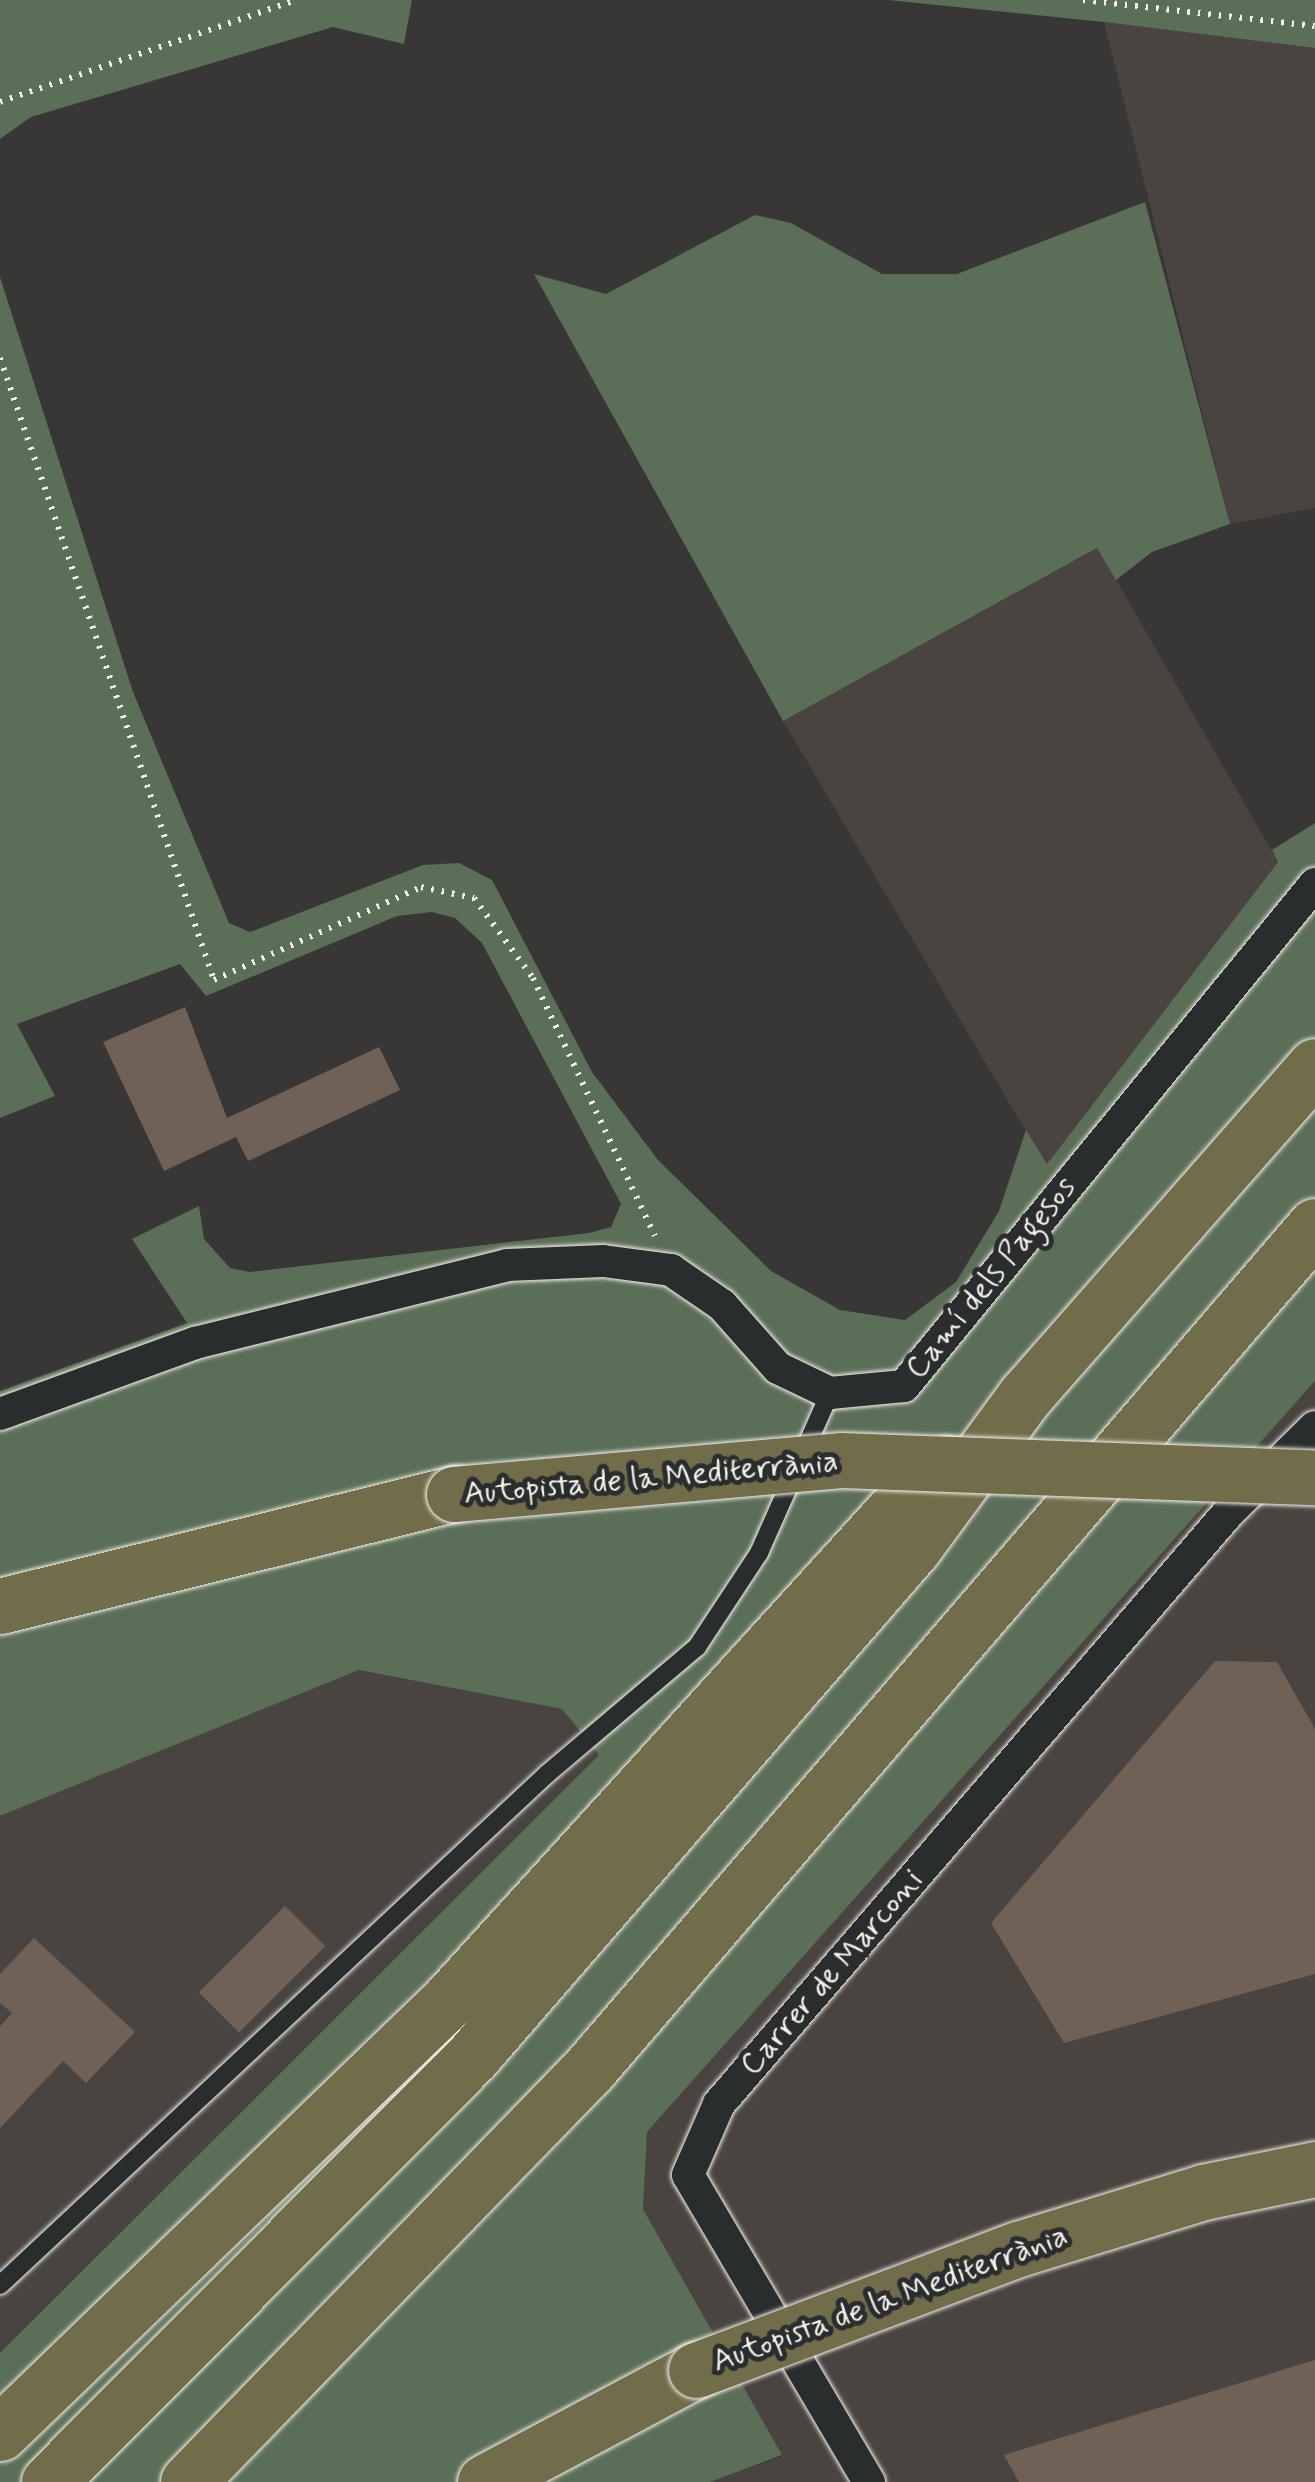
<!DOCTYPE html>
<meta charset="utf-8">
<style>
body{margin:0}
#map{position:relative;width:1315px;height:2482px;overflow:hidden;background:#383736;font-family:Mynerve,sans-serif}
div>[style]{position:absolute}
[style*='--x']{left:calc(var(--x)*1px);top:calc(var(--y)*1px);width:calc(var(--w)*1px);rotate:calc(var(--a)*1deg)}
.built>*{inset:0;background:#494440}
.green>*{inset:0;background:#5b6e58}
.building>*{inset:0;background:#706157;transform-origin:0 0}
.path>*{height:6px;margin-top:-3px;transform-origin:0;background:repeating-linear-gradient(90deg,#f4f1e8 0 2.5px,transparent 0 10.5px)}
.roads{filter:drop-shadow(0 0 2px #f4f1e8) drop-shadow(0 0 2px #f4f1e8)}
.service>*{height:18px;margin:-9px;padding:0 9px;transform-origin:9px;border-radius:9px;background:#2a2d2e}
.minor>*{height:32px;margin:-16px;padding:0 16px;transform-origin:16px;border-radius:16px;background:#2a2d2e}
.motorway>*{height:55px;margin:-27.5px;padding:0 27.5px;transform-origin:27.5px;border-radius:27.5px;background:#716d4b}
.bridges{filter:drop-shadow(0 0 2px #f4f1e8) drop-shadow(0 0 2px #f4f1e8)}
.motorway-bridge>*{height:55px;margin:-27.5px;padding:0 27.5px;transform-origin:27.5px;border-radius:27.5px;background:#716d4b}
span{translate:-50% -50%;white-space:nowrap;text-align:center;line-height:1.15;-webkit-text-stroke:10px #2a2d2e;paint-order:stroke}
.street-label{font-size:32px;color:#f4f1e8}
</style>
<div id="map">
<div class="built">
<i style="clip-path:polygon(1104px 22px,1315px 48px,1315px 508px,1230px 524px)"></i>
<i style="clip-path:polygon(1098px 548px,1278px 862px,1046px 1165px,783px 721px)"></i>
<i style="clip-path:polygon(1315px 1381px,1315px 2482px,710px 2482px,782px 2456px,643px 2209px,647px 2132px)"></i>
<i style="clip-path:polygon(359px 1670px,562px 1709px,599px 1755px,0 2353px,0 1816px)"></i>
</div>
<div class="green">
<i style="clip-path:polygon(0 0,412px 0,404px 44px,333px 27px,31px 117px,0 139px)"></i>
<i style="clip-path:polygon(888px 0,1315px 0,1315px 48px,1104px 22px)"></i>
<i style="clip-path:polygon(1145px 202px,1230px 524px,1152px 552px,1116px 580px,1097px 548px,783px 721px,534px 274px,606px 294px,755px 215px,791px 223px,882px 274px,957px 274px)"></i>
<i style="clip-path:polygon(0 277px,133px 692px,229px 923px,250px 932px,423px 865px,459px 863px,492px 880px,592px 1072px,658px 1160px,771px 1271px,840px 1310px,905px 1320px,956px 1282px,999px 1211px,1026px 1130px,1047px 1164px,1278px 862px,1272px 850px,1315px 823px,1315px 1381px,647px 2132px,643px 2209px,782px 2455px,710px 2482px,0 2482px,0 2353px,599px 1755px,562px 1709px,359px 1670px,0 1816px,0 1391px,187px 1323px,132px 1239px,199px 1206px,204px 1239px,230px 1268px,250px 1272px,589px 1233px,611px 1227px,621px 1204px,482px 943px,455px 918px,432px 912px,397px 916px,206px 996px,180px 964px,17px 1024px,55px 1096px,0 1118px)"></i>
</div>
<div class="building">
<i style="clip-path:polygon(185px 1007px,227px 1118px,379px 1047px,400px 1090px,248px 1161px,236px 1137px,164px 1171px,103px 1042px)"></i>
<i style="clip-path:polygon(1215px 1661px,1277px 1662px,1315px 1729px,1315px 1974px,1064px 2043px,991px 1923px)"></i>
<i style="left:285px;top:1906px;width:57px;height:122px;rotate:45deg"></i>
<i style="clip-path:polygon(34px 1938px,135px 2032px,86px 2083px,63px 2061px,0 2128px,0 2026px,12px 2013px,0 2003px,0 1974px)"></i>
<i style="clip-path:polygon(1315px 2360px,1315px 2482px,1019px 2482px,1004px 2455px)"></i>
</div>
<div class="path">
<i style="--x:1083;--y:0;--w:233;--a:6.4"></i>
<i style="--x:0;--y:102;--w:313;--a:-19"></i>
<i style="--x:0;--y:358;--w:658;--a:71.01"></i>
<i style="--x:214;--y:980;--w:227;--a:-24.2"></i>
<i style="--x:421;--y:887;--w:54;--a:11.7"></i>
<i style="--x:474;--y:898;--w:99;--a:53.6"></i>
<i style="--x:533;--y:978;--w:285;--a:64.7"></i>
</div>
<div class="roads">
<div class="service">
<i style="--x:0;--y:2285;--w:749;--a:-43.05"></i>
<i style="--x:547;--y:1774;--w:197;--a:-40.3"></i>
<i style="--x:697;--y:1647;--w:113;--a:-56.6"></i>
<i style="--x:759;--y:1553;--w:175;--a:-66.1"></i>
</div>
<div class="minor">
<i style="--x:0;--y:1414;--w:208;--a:-20"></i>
<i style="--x:195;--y:1343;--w:322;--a:-14"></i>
<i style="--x:507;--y:1265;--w:96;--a:-2.4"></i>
<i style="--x:603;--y:1261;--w:69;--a:7.5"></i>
<i style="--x:671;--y:1270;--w:62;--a:34.5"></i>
<i style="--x:722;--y:1305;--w:84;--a:48.4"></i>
<i style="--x:778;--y:1368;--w:58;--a:25.7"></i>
<i style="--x:830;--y:1393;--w:74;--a:-5.4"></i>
<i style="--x:904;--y:1386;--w:649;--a:-50.69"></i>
<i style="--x:869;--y:2482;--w:356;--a:-120.5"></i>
<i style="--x:688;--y:2175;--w:77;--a:-66.4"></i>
<i style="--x:719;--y:2104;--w:780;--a:-49.26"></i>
<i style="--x:1228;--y:1513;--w:122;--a:-44.7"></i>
</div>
<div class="motorway">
<i style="--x:0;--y:1606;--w:468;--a:-13.9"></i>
<i style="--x:0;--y:2433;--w:622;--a:-43.96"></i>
<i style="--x:448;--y:2001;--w:658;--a:-47.71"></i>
<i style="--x:891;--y:1514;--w:75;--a:-41.8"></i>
<i style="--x:49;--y:2482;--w:601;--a:-45.13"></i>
<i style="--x:473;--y:2056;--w:673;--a:-49.09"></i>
<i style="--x:914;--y:1547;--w:187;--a:-53.7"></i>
<i style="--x:1025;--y:1396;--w:439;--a:-48.7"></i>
<i style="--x:188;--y:2482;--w:577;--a:-45.84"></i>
<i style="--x:590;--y:2068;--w:1111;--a:-49.27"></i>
<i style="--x:485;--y:2482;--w:239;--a:-28"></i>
</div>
</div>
<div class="bridges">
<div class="motorway-bridge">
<i style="--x:454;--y:1494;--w:388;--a:-5"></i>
<i style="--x:841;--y:1460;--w:474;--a:2.1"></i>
<i style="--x:696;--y:2370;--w:344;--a:-20.6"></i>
<i style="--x:1018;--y:2249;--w:194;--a:-17.1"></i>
<i style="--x:1203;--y:2192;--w:114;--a:-11.6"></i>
</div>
</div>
<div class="street-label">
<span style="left:991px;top:1278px;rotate:-51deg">Camí dels Pagesos</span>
<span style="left:651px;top:1478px;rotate:-5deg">Autopista de la Mediterrània</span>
<span style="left:832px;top:1973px;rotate:-49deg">Carrer de Marconi</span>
<span style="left:890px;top:2299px;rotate:-20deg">Autopista de la Mediterrània</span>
</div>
</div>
